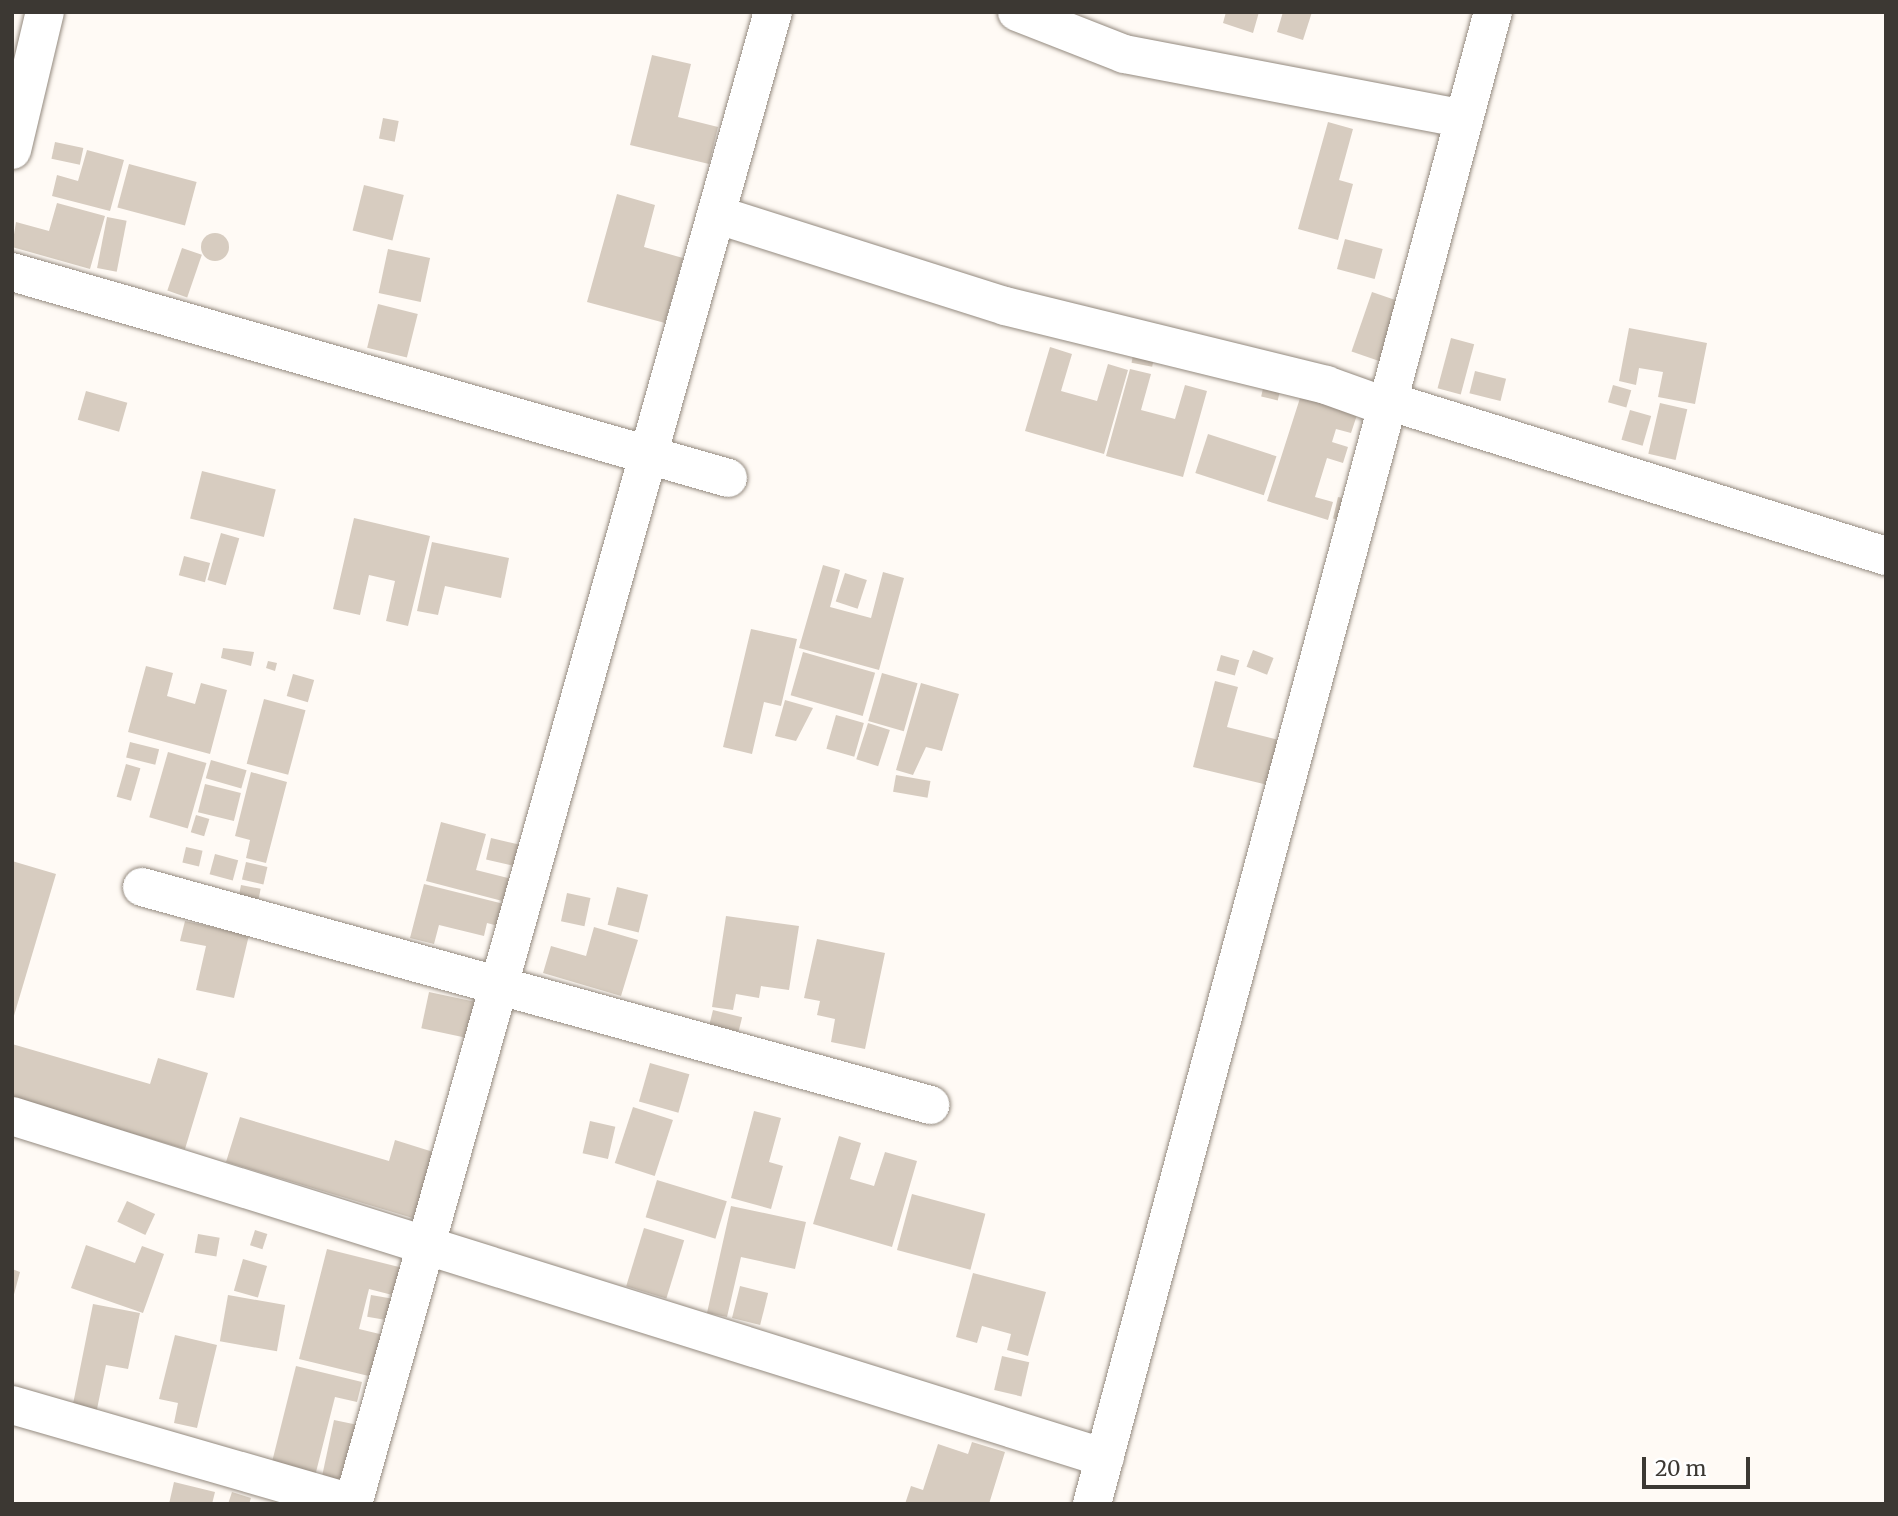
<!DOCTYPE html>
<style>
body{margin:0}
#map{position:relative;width:1898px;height:1516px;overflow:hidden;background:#fffaf5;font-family:Merriweather,serif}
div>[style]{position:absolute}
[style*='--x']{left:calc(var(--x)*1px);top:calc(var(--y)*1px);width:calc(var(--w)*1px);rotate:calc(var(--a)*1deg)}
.building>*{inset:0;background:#d7ccc0;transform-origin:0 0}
.round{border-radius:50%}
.roads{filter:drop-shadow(0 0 2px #948a7f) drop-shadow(0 0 2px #948a7f)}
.minor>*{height:38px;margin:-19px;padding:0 19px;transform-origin:19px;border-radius:19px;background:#fff}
span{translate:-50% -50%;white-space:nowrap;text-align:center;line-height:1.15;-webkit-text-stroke:5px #fff;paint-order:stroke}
.frame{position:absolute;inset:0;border:14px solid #3c3833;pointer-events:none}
.scale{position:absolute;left:1642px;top:1457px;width:108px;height:32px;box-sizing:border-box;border:4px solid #3c3833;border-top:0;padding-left:9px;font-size:21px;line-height:24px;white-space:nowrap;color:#3c3833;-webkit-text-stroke:5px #fff;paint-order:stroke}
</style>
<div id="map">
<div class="building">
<i style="clip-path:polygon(1226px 12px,1259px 12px,1253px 33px,1223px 23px)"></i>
<i style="clip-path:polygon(1283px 12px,1312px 12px,1303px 40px,1277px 32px)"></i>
<i style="clip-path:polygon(652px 55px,691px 64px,678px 117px,718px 127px,709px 164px,630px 145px)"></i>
<i style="left:383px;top:118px;width:16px;height:21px;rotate:11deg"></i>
<i style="clip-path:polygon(1328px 122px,1353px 129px,1339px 180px,1353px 184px,1338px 240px,1298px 229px)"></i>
<i style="left:55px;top:142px;width:29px;height:17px;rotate:12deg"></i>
<i style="clip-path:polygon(87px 150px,124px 160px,110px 211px,52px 196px,57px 175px,78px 181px)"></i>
<i style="left:129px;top:164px;width:70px;height:45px;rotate:15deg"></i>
<i style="left:364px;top:185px;width:41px;height:47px;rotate:14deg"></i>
<i style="clip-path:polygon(617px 194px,655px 205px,644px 247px,683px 258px,665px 323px,587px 302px)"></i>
<i style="clip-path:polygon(57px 203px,105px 216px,90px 269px,12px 247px,16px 222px,49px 231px)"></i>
<i style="left:107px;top:217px;width:20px;height:52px;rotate:11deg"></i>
<i class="round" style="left:201px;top:233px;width:28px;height:28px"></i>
<i style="left:1345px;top:239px;width:39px;height:31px;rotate:15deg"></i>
<i style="left:182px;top:248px;width:21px;height:45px;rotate:19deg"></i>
<i style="left:388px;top:249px;width:43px;height:45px;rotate:12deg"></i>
<i style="left:1372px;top:292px;width:40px;height:63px;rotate:19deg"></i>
<i style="left:378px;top:304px;width:41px;height:45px;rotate:14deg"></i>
<i style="clip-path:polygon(1629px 328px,1707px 343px,1695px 404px,1658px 397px,1663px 372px,1639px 368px,1636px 385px,1619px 381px)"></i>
<i style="left:1451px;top:338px;width:24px;height:52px;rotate:15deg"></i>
<i style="left:1135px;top:345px;width:21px;height:18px;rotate:11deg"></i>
<i style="clip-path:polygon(1050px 347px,1072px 354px,1061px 391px,1097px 401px,1108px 364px,1128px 370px,1104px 454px,1025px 431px)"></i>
<i style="clip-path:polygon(1130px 369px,1151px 374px,1141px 410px,1175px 419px,1185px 385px,1207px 391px,1183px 477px,1106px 456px)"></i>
<i style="left:1475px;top:371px;width:32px;height:23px;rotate:14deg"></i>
<i style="left:1265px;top:380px;width:17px;height:17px;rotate:13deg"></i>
<i style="left:1613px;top:385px;width:19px;height:18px;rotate:16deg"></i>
<i style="left:86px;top:391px;width:43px;height:30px;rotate:16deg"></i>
<i style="clip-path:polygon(1301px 395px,1358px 412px,1351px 433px,1336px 429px,1332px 442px,1348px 447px,1343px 463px,1327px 458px,1315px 497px,1333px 502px,1328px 520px,1267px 501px)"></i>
<i style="left:1660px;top:403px;width:28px;height:52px;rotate:13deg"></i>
<i style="left:1630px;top:410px;width:22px;height:31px;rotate:16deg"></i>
<i style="left:1208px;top:434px;width:72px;height:41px;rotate:18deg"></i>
<i style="left:202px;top:471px;width:76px;height:49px;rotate:14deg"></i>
<i style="left:1338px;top:497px;width:17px;height:22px;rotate:13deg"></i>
<i style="clip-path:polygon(354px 518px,430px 536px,408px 626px,386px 621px,395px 581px,369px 575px,360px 615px,333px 609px)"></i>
<i style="left:221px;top:533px;width:19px;height:49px;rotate:16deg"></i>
<i style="clip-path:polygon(432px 542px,509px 558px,501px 598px,445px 586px,438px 615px,417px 611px)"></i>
<i style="left:184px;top:556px;width:27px;height:20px;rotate:15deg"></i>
<i style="clip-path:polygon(823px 565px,840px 570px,830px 607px,871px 618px,883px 572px,904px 578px,879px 670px,799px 648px)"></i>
<i style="left:845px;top:573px;width:23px;height:30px;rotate:18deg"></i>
<i style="clip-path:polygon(751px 629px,797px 639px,781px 706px,764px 702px,752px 754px,723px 747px)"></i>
<i style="clip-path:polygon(223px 648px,254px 652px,251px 666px,221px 658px)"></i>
<i style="left:1253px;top:650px;width:22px;height:18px;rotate:21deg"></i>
<i style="left:803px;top:652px;width:75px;height:45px;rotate:16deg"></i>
<i style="left:1221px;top:655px;width:19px;height:16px;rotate:16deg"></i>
<i style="clip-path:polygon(268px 661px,277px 663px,275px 671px,266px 668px)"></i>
<i style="clip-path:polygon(146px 666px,173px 673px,167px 696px,195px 704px,201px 683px,227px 690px,210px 754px,128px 732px)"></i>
<i style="left:882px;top:673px;width:37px;height:50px;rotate:16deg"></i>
<i style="left:293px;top:674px;width:22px;height:23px;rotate:16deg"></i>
<i style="clip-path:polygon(1215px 681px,1238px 687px,1227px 727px,1287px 742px,1276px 787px,1193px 767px)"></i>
<i style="clip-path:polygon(921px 683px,959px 694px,942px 751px,926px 747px,913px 775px,896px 770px)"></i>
<i style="left:264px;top:699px;width:43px;height:67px;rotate:15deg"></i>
<i style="clip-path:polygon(785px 700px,813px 708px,796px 741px,775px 736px)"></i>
<i style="left:836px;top:715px;width:29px;height:35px;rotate:16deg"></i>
<i style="left:868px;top:723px;width:23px;height:38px;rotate:18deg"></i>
<i style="left:130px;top:742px;width:30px;height:16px;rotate:14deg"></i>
<i style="left:168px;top:752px;width:40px;height:68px;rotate:16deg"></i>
<i style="left:211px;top:760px;width:37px;height:19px;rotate:16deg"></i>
<i style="left:126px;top:764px;width:15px;height:34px;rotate:16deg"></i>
<i style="clip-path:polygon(251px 772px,287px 782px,266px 863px,246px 858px,250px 840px,235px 836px)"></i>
<i style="left:896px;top:775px;width:35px;height:17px;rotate:10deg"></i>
<i style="left:205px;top:784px;width:37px;height:29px;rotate:14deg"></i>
<i style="left:196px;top:815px;width:14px;height:18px;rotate:17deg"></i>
<i style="clip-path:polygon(441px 822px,486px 834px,476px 870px,516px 880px,510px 903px,426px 881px)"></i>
<i style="left:491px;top:838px;width:32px;height:22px;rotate:13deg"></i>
<i style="left:186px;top:847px;width:17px;height:16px;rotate:13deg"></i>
<i style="left:215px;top:854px;width:24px;height:21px;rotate:15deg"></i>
<i style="clip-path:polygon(12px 861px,56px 874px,13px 1019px,12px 1019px)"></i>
<i style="left:246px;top:862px;width:22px;height:18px;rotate:13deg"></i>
<i style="clip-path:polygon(424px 884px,508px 905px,502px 927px,487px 923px,484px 936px,439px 925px,434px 944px,410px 938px)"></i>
<i style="left:241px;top:885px;width:20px;height:21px;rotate:11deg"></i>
<i style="left:617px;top:887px;width:32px;height:39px;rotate:14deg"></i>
<i style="left:567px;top:893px;width:24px;height:29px;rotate:12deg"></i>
<i style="clip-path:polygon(726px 916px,799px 926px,789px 990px,761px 986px,759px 998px,736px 994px,733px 1010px,712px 1007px)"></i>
<i style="clip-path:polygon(185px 921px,249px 935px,234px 998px,196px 990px,206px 946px,180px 941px)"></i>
<i style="clip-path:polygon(594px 927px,638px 940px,621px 996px,543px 973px,551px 946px,586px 956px)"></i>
<i style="clip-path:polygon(817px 939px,885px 953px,865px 1049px,831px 1042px,835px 1019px,817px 1015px,820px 1001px,804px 998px)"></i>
<i style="left:429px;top:992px;width:48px;height:37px;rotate:12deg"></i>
<i style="left:713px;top:1010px;width:30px;height:15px;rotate:14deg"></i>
<i style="clip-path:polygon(12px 1044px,150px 1084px,158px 1058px,208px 1073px,185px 1149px,12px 1098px)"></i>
<i style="left:650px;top:1063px;width:41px;height:40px;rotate:16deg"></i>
<i style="left:633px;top:1107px;width:42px;height:59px;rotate:18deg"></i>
<i style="clip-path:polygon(754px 1111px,781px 1118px,769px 1162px,783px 1166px,771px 1209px,731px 1198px)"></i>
<i style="clip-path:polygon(240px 1117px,389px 1161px,395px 1140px,446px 1156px,426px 1222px,226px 1162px)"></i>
<i style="left:590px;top:1121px;width:26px;height:33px;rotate:13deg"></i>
<i style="clip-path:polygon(839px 1136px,861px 1143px,850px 1179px,874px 1186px,885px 1152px,917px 1161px,892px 1247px,813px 1224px)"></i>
<i style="left:657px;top:1180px;width:73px;height:39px;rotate:17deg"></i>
<i style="left:912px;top:1194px;width:76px;height:58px;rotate:15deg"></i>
<i style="left:127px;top:1201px;width:31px;height:23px;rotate:25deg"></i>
<i style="clip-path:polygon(731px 1206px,806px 1222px,795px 1269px,741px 1257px,727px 1317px,707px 1313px)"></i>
<i style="left:644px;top:1228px;width:42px;height:61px;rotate:17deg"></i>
<i style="left:255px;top:1230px;width:13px;height:16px;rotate:18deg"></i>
<i style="left:198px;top:1234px;width:22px;height:19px;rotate:10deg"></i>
<i style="clip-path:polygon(86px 1245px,135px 1263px,142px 1246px,164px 1254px,143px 1313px,71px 1288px)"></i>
<i style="clip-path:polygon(327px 1249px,411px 1270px,404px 1298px,369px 1289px,359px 1329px,392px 1337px,381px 1379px,299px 1359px)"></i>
<i style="left:243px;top:1259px;width:25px;height:33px;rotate:16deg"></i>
<i style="clip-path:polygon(12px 1269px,20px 1272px,13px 1298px,12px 1298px)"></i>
<i style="clip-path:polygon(973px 1273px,1046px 1292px,1028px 1356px,1007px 1350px,1011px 1334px,982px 1326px,977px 1343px,956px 1337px)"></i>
<i style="left:740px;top:1286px;width:29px;height:33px;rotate:14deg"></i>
<i style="left:228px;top:1295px;width:58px;height:47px;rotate:10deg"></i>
<i style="left:371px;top:1295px;width:28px;height:22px;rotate:10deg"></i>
<i style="clip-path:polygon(93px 1304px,140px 1313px,128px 1369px,106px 1365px,96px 1414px,72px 1409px)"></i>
<i style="clip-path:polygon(175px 1335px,217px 1345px,197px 1428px,174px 1423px,178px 1403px,159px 1399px)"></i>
<i style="left:1002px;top:1356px;width:28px;height:35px;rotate:13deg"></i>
<i style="clip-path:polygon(296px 1366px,362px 1382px,357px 1402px,335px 1397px,314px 1480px,270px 1470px)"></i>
<i style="left:334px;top:1420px;width:33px;height:58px;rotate:12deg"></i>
<i style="clip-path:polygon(972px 1442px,1005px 1452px,989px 1504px,905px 1504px,911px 1486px,923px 1490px,938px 1444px,968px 1454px)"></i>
<i style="clip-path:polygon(174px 1482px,215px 1492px,212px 1504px,169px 1504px)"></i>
<i style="clip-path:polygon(232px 1492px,251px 1498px,249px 1504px,228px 1504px)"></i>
</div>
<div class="roads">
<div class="minor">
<i style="--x:1017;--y:12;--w:115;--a:21.4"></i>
<i style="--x:1124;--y:54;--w:346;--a:10.8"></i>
<i style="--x:12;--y:150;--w:142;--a:-76.6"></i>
<i style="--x:718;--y:215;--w:301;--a:17.6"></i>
<i style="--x:1005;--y:306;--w:331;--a:13.8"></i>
<i style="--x:1326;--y:385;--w:68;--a:19.8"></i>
<i style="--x:12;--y:272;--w:745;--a:16.05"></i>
<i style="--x:1388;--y:401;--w:522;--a:17.29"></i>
<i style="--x:142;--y:887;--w:818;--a:15.46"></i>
<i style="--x:12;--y:1116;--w:1145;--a:17.37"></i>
<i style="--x:12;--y:1405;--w:356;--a:16.1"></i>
<i style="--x:353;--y:1504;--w:1550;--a:-74.28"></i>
<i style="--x:1092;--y:1504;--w:1545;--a:-74.96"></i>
</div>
</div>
<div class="frame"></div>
<div class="scale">20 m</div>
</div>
